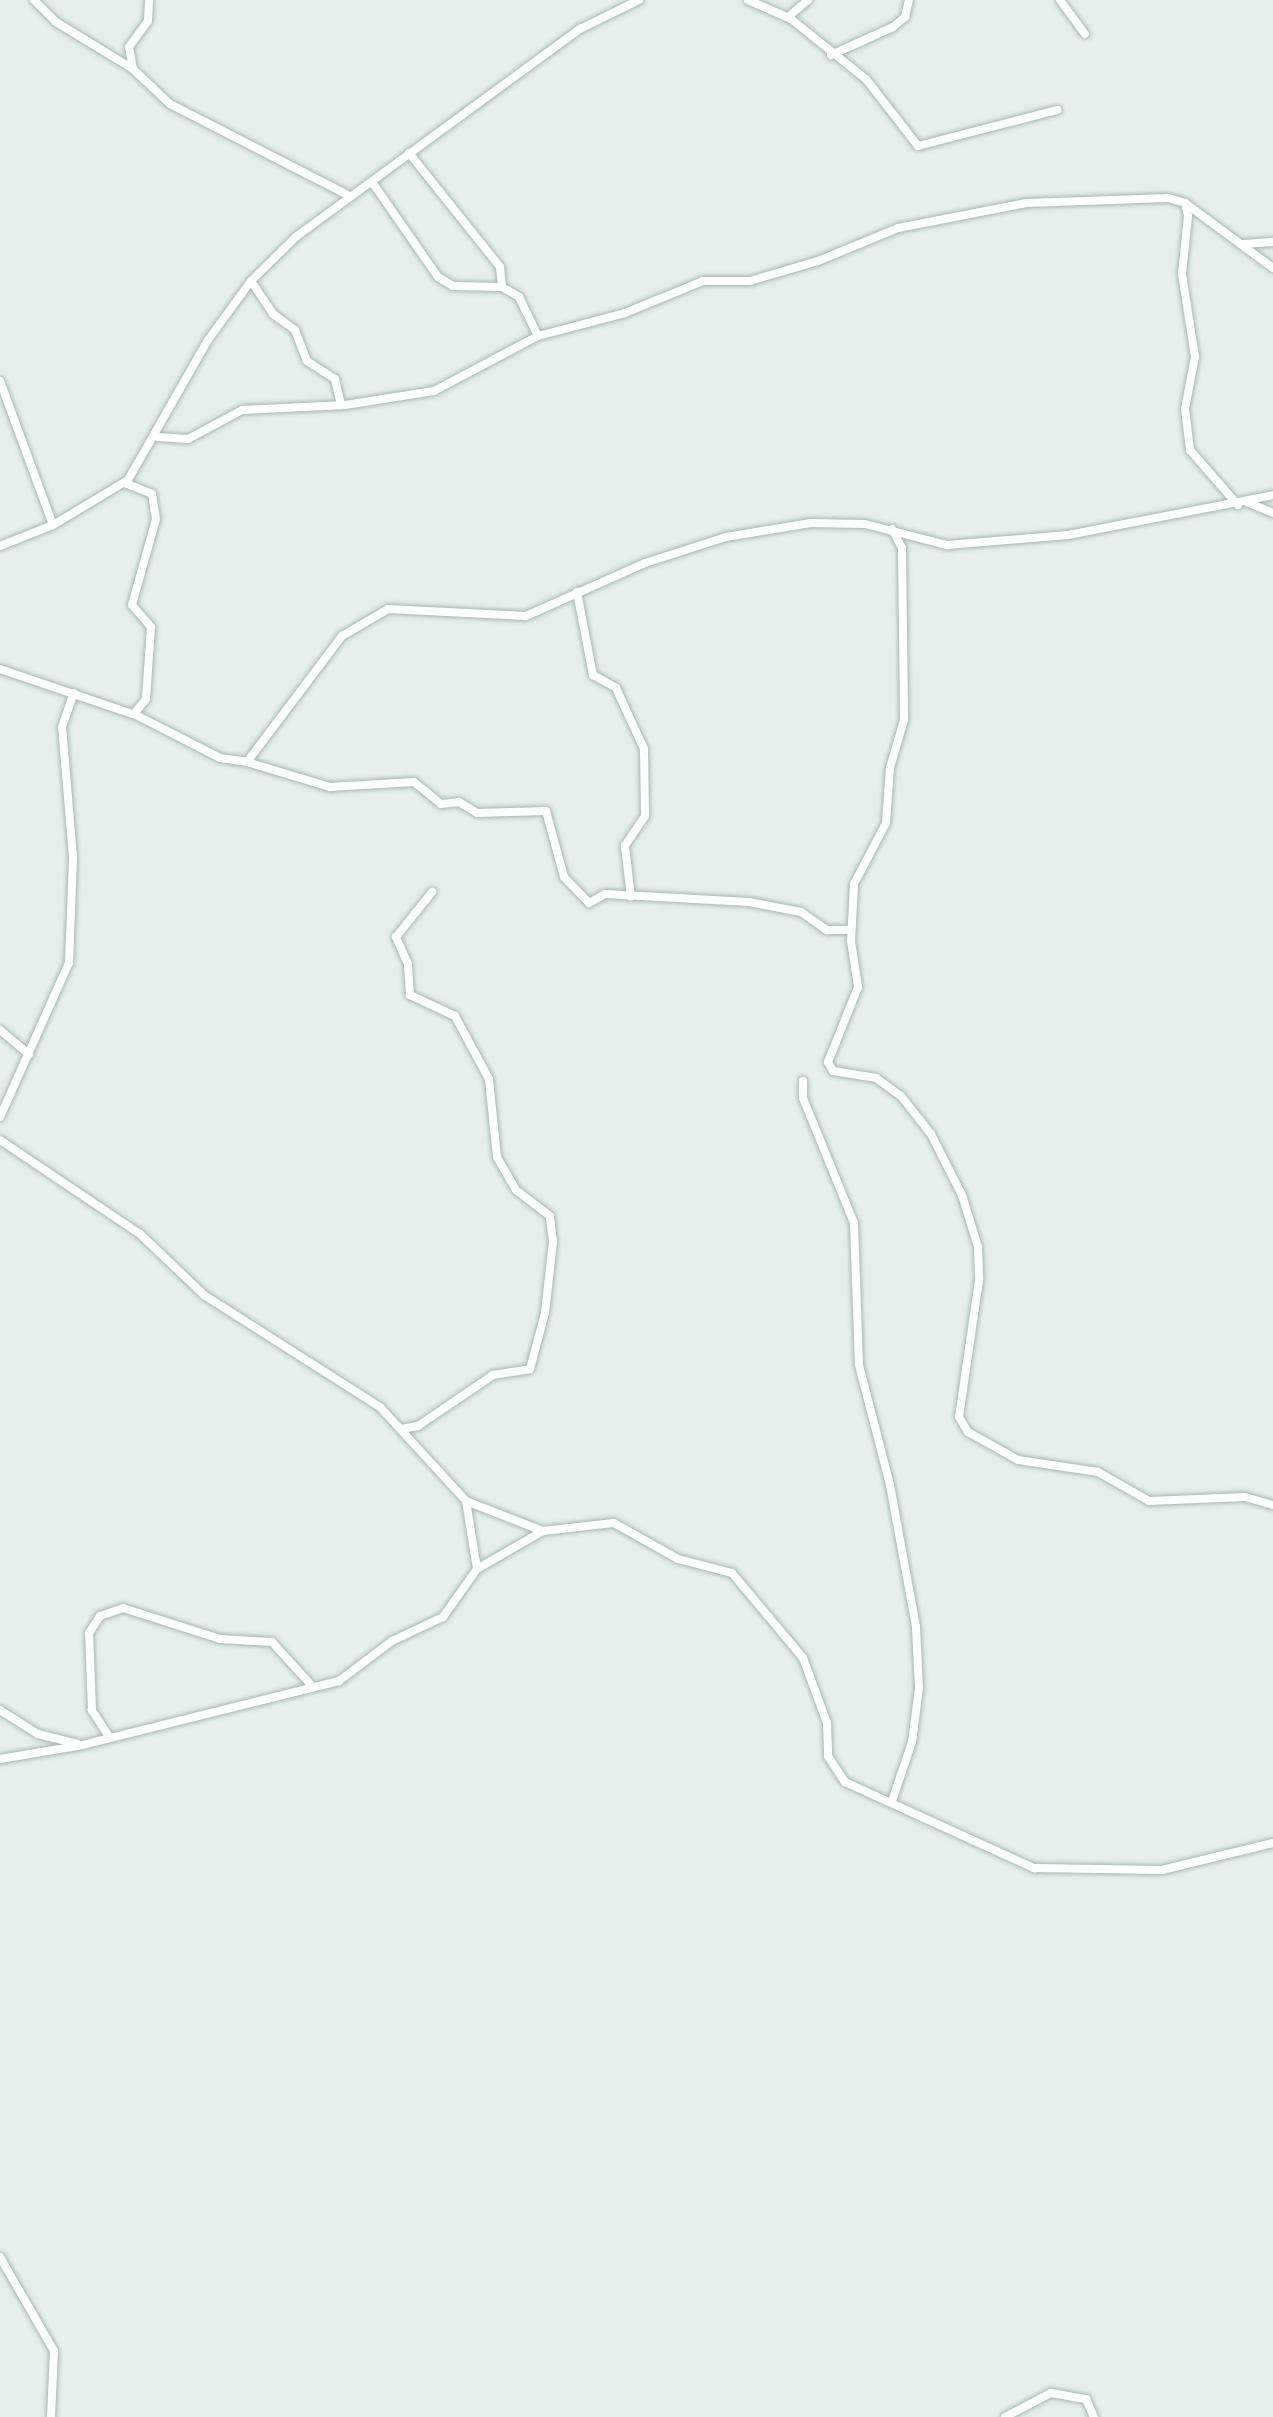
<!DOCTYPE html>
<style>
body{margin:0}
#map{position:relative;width:1273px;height:2417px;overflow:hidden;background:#e6efeb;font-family:Helvetica,sans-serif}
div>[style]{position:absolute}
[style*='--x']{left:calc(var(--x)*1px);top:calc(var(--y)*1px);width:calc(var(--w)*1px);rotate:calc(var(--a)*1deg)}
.roads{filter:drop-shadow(0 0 2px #a8b8b2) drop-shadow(0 0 2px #a8b8b2)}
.street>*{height:8px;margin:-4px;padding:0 4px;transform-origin:4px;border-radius:4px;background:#fff}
span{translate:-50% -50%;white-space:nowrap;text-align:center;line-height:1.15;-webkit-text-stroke:10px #f7fbf9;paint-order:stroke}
</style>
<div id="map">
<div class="roads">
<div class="street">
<i style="--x:34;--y:0;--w:31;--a:45"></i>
<i style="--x:56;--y:22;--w:90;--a:31.4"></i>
<i style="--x:133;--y:69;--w:51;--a:43.4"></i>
<i style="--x:170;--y:104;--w:202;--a:27.1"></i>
<i style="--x:748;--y:0;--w:47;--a:23.8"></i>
<i style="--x:791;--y:19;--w:96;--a:38.7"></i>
<i style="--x:866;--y:79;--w:85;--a:52.2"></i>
<i style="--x:918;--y:146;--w:144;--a:-14.5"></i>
<i style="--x:1060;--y:0;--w:42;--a:53.7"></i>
<i style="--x:788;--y:17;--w:26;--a:-40"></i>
<i style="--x:831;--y:55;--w:68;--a:-24.3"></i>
<i style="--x:893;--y:27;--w:16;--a:-40"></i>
<i style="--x:905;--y:17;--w:17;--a:-77"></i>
<i style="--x:133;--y:69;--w:22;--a:-100"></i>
<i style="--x:129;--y:47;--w:32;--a:-54"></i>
<i style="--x:148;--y:21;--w:21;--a:-87"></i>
<i style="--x:409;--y:153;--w:146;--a:51.4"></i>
<i style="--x:500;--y:267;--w:20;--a:84"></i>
<i style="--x:502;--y:287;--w:20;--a:30"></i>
<i style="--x:519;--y:297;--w:43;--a:64"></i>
<i style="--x:372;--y:182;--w:116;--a:55.2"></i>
<i style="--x:438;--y:277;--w:17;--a:31"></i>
<i style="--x:453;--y:286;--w:49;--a:1.2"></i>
<i style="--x:1185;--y:203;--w:109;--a:36.5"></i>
<i style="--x:1243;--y:244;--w:30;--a:-4"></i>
<i style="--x:251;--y:281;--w:40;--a:56"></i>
<i style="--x:273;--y:314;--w:27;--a:36"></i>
<i style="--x:295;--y:330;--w:33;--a:69"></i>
<i style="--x:307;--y:361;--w:33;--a:33"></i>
<i style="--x:335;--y:379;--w:27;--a:77"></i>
<i style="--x:0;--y:381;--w:153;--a:69.8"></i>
<i style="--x:158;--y:437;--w:30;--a:4"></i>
<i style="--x:188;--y:439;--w:61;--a:-28.2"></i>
<i style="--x:242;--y:410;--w:103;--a:-2.8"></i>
<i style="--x:345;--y:405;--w:90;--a:-8.9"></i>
<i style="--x:434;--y:391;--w:118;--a:-27.9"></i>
<i style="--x:538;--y:336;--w:90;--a:-14.8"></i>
<i style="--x:625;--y:313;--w:84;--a:-22.3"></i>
<i style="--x:703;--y:281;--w:47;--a:0"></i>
<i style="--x:750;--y:281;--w:71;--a:-16.4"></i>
<i style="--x:818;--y:261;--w:87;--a:-22.4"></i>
<i style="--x:898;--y:228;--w:131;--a:-11"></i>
<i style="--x:1027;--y:203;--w:141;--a:-2"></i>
<i style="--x:1168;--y:198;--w:18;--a:16"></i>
<i style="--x:1185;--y:203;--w:13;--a:77"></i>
<i style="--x:1188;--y:216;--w:58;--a:95.9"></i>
<i style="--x:1182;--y:274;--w:84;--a:81.1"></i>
<i style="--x:1195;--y:357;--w:53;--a:100.9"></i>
<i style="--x:1185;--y:409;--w:41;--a:83"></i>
<i style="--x:1190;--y:450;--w:73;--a:48.9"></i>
<i style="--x:125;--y:483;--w:29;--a:22"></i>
<i style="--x:152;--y:494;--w:25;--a:81"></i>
<i style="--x:156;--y:519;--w:89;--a:105.6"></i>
<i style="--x:132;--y:605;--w:29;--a:49"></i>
<i style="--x:151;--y:627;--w:72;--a:94"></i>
<i style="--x:146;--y:699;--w:19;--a:129"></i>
<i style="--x:1247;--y:502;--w:28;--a:23"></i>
<i style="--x:892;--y:529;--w:21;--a:62"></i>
<i style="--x:902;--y:548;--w:172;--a:89.3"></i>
<i style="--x:904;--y:720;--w:50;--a:106.3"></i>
<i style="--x:890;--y:768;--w:55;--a:94.2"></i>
<i style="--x:886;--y:823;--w:69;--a:117.7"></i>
<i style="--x:854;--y:884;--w:57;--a:93"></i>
<i style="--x:851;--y:941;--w:47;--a:81.3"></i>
<i style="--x:858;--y:987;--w:81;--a:111.8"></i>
<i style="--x:828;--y:1062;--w:10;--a:61"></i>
<i style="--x:833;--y:1071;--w:44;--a:9.2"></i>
<i style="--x:876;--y:1078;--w:31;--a:36"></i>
<i style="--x:901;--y:1096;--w:48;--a:51.7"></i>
<i style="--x:931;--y:1134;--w:68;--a:63.1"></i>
<i style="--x:962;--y:1195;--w:54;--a:72.9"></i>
<i style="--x:978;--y:1247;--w:33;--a:88"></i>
<i style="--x:979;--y:1280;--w:138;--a:98.3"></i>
<i style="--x:959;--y:1417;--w:17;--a:59"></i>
<i style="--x:968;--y:1432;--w:57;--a:29.2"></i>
<i style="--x:1018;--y:1460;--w:81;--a:8.5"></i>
<i style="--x:1098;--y:1472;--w:59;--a:29.6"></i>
<i style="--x:1149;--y:1501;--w:96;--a:-2.4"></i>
<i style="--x:1245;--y:1497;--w:29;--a:16"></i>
<i style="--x:0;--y:546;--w:57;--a:-21.6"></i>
<i style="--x:53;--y:525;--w:87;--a:-31"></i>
<i style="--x:128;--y:480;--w:161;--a:-60.3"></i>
<i style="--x:208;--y:340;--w:73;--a:-53.9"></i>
<i style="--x:251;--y:281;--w:64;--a:-44.4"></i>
<i style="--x:297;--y:236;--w:351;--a:-36.2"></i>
<i style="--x:580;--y:29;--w:66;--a:-26.2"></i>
<i style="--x:577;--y:592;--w:85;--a:79.1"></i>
<i style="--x:593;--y:675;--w:26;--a:29"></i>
<i style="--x:616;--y:688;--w:67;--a:65.3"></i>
<i style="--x:644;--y:749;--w:67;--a:89.1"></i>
<i style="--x:645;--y:816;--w:36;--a:124"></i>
<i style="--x:625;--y:846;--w:51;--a:83.3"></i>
<i style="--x:0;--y:669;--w:146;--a:18.8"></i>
<i style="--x:138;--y:716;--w:92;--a:27.1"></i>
<i style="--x:220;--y:758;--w:27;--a:8"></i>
<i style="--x:247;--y:762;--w:158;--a:-53"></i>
<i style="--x:342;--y:636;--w:53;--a:-30.4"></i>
<i style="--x:388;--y:609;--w:138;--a:2.9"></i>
<i style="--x:526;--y:616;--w:130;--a:-24"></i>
<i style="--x:645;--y:563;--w:85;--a:-17.8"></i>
<i style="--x:726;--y:537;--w:86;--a:-9.4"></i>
<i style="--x:811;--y:523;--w:54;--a:1.1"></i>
<i style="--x:865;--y:524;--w:85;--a:14.4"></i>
<i style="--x:947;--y:545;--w:121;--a:-4.7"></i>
<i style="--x:1068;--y:535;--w:209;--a:-11"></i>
<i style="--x:247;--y:762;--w:87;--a:16.8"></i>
<i style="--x:330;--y:787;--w:84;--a:-3.4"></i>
<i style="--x:414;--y:782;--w:35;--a:39"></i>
<i style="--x:441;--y:804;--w:18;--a:-6"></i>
<i style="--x:459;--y:802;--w:21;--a:31"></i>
<i style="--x:477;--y:813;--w:69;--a:-1.7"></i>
<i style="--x:546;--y:811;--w:68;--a:74.7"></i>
<i style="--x:564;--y:877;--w:36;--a:46"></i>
<i style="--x:589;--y:903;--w:18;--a:-29"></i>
<i style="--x:605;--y:894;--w:144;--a:3.2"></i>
<i style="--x:749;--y:902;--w:53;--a:10.9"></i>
<i style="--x:801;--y:912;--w:32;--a:35"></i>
<i style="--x:827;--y:930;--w:24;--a:0"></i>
<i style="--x:0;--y:1030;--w:38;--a:40"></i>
<i style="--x:803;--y:1081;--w:17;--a:90"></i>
<i style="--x:803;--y:1098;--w:135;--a:67.8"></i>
<i style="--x:854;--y:1223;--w:142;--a:88"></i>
<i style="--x:859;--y:1365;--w:124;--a:75.5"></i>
<i style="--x:890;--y:1485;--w:144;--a:79.6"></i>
<i style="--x:916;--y:1627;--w:61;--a:87.2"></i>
<i style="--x:919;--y:1688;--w:54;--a:97.4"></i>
<i style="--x:912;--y:1742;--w:62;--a:108.7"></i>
<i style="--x:0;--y:1117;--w:169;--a:-65.9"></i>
<i style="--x:69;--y:963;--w:106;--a:-87.8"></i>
<i style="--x:73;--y:857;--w:130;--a:-94.8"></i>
<i style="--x:62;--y:727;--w:36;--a:-71"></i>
<i style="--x:0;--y:1140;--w:169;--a:33.9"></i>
<i style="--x:140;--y:1234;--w:88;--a:43.6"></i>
<i style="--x:204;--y:1295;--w:209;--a:32.5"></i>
<i style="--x:380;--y:1407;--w:127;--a:47.5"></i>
<i style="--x:466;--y:1501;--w:69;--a:80.8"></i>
<i style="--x:477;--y:1569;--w:59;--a:125.3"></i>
<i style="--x:443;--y:1617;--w:56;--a:154.8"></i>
<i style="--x:392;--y:1641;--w:66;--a:143"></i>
<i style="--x:339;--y:1681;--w:264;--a:166"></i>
<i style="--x:83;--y:1745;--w:84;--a:170.4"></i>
<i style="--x:401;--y:1429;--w:17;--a:-10"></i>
<i style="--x:418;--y:1426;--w:91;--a:-34.2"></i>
<i style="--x:493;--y:1375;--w:37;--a:-9"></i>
<i style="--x:530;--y:1369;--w:58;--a:-75"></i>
<i style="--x:545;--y:1313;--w:71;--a:-83.6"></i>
<i style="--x:553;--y:1242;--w:26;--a:-97"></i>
<i style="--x:550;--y:1216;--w:43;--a:-142.6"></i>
<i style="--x:516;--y:1190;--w:38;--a:-120"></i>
<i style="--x:497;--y:1157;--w:78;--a:-95.9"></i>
<i style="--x:489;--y:1079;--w:72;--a:-118.4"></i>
<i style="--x:455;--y:1016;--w:50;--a:-155"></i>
<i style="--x:410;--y:995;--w:31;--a:-94"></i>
<i style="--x:408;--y:964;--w:30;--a:-114"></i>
<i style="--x:396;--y:937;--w:58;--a:-51.3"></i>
<i style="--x:466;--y:1501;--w:83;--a:21.3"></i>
<i style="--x:543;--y:1531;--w:71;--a:-6.4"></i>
<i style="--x:614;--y:1523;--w:73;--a:29.4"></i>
<i style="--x:678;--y:1559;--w:56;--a:14.5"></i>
<i style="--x:732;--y:1573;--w:111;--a:50.1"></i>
<i style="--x:803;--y:1658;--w:69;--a:69.7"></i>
<i style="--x:827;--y:1723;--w:33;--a:88"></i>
<i style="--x:828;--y:1756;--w:31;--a:57"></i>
<i style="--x:845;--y:1782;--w:208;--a:24.5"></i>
<i style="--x:1034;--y:1868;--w:128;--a:0.9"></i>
<i style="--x:1162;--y:1870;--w:114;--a:-13.7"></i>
<i style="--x:477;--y:1569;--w:74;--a:-30"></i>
<i style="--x:0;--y:1710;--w:45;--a:32.3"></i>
<i style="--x:38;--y:1734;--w:41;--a:14"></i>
<i style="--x:108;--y:1735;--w:30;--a:-123"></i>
<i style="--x:92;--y:1710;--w:77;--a:-92.2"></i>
<i style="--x:89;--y:1633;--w:20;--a:-57"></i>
<i style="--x:100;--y:1616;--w:24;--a:-19"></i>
<i style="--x:123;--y:1608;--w:102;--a:17.7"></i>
<i style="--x:220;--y:1639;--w:52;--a:3.3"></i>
<i style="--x:272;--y:1642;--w:61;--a:47.7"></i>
<i style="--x:0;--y:2257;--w:108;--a:60.1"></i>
<i style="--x:54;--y:2351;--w:66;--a:92.6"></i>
<i style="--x:1005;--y:2417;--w:52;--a:-27.6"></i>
<i style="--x:1051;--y:2393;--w:36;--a:10"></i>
<i style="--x:1086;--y:2399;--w:20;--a:66"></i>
</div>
</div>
</div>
